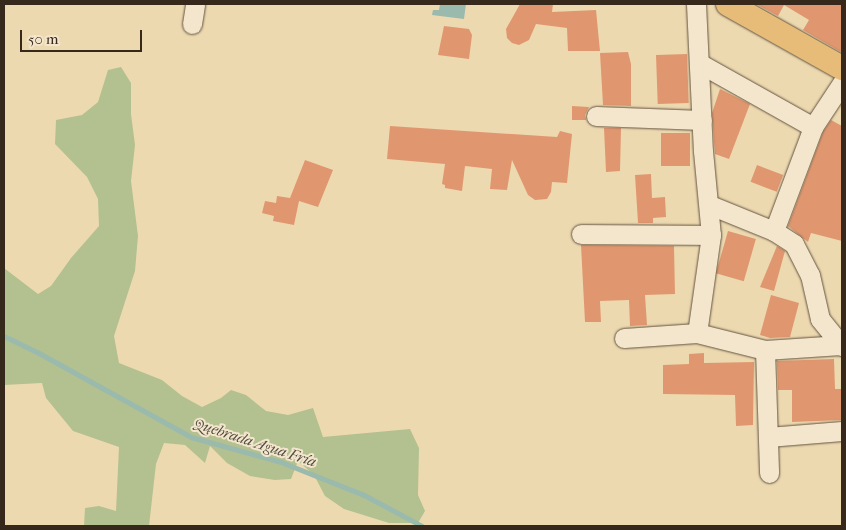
<!DOCTYPE html>
<meta charset="utf-8">
<style>
body{margin:0}
#map{position:relative;width:846px;height:530px;overflow:hidden;background:#edd9b0;font-family:"IM FELL French Canon",serif}
div>[style]{position:absolute}
[style*='--x']{left:calc(var(--x)*1px);top:calc(var(--y)*1px);width:calc(var(--w)*1px);rotate:calc(var(--a)*1deg)}
.green>*{inset:0;background:#b3c090}
.water>*{inset:0;background:#99baad}
.stream>*{height:5px;margin:-2.5px;padding:0 2.5px;transform-origin:2.5px;border-radius:2.5px;background:#99baad}
.building>*{inset:0;background:#e0976f;transform-origin:0 0}
.roads{filter:drop-shadow(0 0 1px #645441) drop-shadow(0 0 1px #645441)}
.minor>*{height:19px;margin:-9.5px;padding:0 9.5px;transform-origin:9.5px;border-radius:9.5px;background:#f3e6cc}
.major>*{height:24px;margin:-12px;padding:0 12px;transform-origin:12px;border-radius:12px;background:#e6bc78}
span{translate:-50% -50%;white-space:nowrap;text-align:center;line-height:1.15;-webkit-text-stroke:4px #f3e6cc;paint-order:stroke}
.water-label{font-size:15px;color:#504c40;font-style:italic}
.frame{position:absolute;inset:0;border:5px solid #37281c;pointer-events:none}
.scale{position:absolute;left:20px;top:30px;width:122px;height:22px;box-sizing:border-box;border:2px solid #37281c;border-top:0;padding-left:6px;font-size:15px;line-height:18px;white-space:nowrap;color:#37281c;-webkit-text-stroke:4px #f3e6cc;paint-order:stroke}
</style>
<div id="map">
<div class="green">
<i style="clip-path:polygon(121px 67px,131px 83px,131px 114px,135px 145px,131px 181px,138px 236px,135px 271px,114px 336px,119px 363px,162px 380px,182px 396px,202px 407px,221px 398px,231px 390px,246px 395px,266px 411px,288px 415px,313px 408px,323px 437px,410px 429px,419px 448px,418px 495px,425px 511px,418px 523px,389px 523px,344px 509px,325px 496px,314px 475px,298px 461px,291px 479px,275px 480px,250px 476px,227px 463px,210px 446px,205px 463px,185px 445px,164px 443px,156px 464px,149px 526px,84px 526px,85px 508px,99px 506px,116px 511px,119px 447px,73px 431px,46px 398px,42px 383px,4px 385px,4px 268px,38px 294px,51px 286px,71px 258px,99px 226px,98px 199px,87px 177px,55px 144px,56px 120px,82px 115px,98px 102px,108px 70px)"></i>
</div>
<div class="water">
<i style="clip-path:polygon(440px 4px,466px 4px,464px 19px,432px 15px,433px 10px,439px 10px)"></i>
</div>
<div class="stream">
<i style="--x:4;--y:336;--w:37;--a:26"></i>
<i style="--x:37;--y:352;--w:176;--a:28.9"></i>
<i style="--x:191;--y:437;--w:93;--a:15.5"></i>
<i style="--x:281;--y:462;--w:89;--a:21.7"></i>
<i style="--x:364;--y:495;--w:66;--a:28.1"></i>
</div>
<div class="building">
<i style="clip-path:polygon(520px 4px,553px 4px,552px 12px,596px 10px,600px 51px,568px 51px,567px 28px,536px 24px,529px 40px,519px 45px,512px 43px,507px 38px,506px 29px)"></i>
<i style="clip-path:polygon(756px 4px,842px 4px,842px 50px,841px 52px,803px 30px,809px 20px,784px 5px,778px 16px)"></i>
<i style="clip-path:polygon(444px 26px,469px 29px,472px 35px,469px 59px,438px 55px)"></i>
<i style="clip-path:polygon(628px 52px,631px 64px,631px 106px,603px 105px,600px 53px)"></i>
<i style="left:687px;top:54px;width:49px;height:31px;rotate:88deg"></i>
<i style="clip-path:polygon(720px 89px,750px 104px,729px 159px,715px 154px,712px 113px)"></i>
<i style="clip-path:polygon(572px 106px,589px 107px,585px 115px,586px 120px,572px 120px)"></i>
<i style="clip-path:polygon(831px 120px,842px 126px,842px 241px,811px 233px,808px 242px,788px 226px,823px 132px)"></i>
<i style="clip-path:polygon(390px 126px,557px 137px,560px 131px,572px 134px,567px 183px,552px 182px,551px 192px,547px 199px,535px 200px,528px 195px,512px 160px,507px 190px,490px 189px,492px 169px,465px 166px,462px 191px,445px 188px,445px 185px,442px 184px,445px 164px,387px 159px)"></i>
<i style="clip-path:polygon(604px 128px,621px 128px,620px 171px,606px 172px)"></i>
<i style="left:661px;top:133px;width:29px;height:33px"></i>
<i style="clip-path:polygon(305px 160px,333px 170px,318px 207px,299px 201px,294px 225px,273px 221px,274px 216px,262px 213px,265px 201px,276px 203px,277px 196px,290px 198px)"></i>
<i style="left:757px;top:165px;width:28px;height:18px;rotate:21deg"></i>
<i style="clip-path:polygon(651px 174px,652px 198px,665px 197px,666px 217px,653px 218px,653px 223px,638px 223px,635px 175px)"></i>
<i style="left:728px;top:231px;width:29px;height:44px;rotate:16deg"></i>
<i style="clip-path:polygon(581px 245px,674px 246px,675px 294px,645px 295px,647px 325px,630px 326px,629px 300px,600px 301px,601px 322px,585px 322px)"></i>
<i style="clip-path:polygon(777px 246px,785px 251px,774px 291px,760px 287px)"></i>
<i style="clip-path:polygon(771px 295px,799px 303px,790px 337px,770px 338px,760px 335px)"></i>
<i style="clip-path:polygon(704px 353px,704px 363px,754px 362px,753px 425px,736px 426px,735px 395px,663px 394px,663px 365px,689px 364px,689px 354px)"></i>
<i style="clip-path:polygon(834px 359px,835px 389px,842px 389px,842px 420px,792px 422px,792px 390px,778px 390px,777px 361px)"></i>
</div>
<div class="roads">
<div class="minor">
<i style="--x:696;--y:4;--w:147;--a:87.3"></i>
<i style="--x:703;--y:151;--w:84;--a:84.6"></i>
<i style="--x:711;--y:235;--w:99;--a:98.1"></i>
<i style="--x:192;--y:24;--w:20;--a:-81"></i>
<i style="--x:699;--y:63;--w:131;--a:29.3"></i>
<i style="--x:596;--y:116;--w:106;--a:2.2"></i>
<i style="--x:710;--y:205;--w:69;--a:22.1"></i>
<i style="--x:774;--y:231;--w:24;--a:33"></i>
<i style="--x:794;--y:244;--w:35;--a:63"></i>
<i style="--x:810;--y:275;--w:45;--a:77.2"></i>
<i style="--x:820;--y:319;--w:35;--a:51"></i>
<i style="--x:774;--y:231;--w:111;--a:-69.4"></i>
<i style="--x:813;--y:127;--w:53;--a:-56.6"></i>
<i style="--x:581;--y:234;--w:130;--a:0.4"></i>
<i style="--x:624;--y:338;--w:73;--a:-3.9"></i>
<i style="--x:697;--y:333;--w:70;--a:14"></i>
<i style="--x:765;--y:350;--w:76;--a:-3.8"></i>
<i style="--x:765;--y:350;--w:123;--a:88.1"></i>
<i style="--x:768;--y:437;--w:74;--a:-4.6"></i>
</div>
<div class="major">
<i style="--x:728;--y:4;--w:131;--a:29.3"></i>
</div>
</div>
<div class="water-label">
<span style="left:255px;top:443px;rotate:18deg">Quebrada Agua Fría</span>
</div>
<div class="frame"></div>
<div class="scale">50 m</div>
</div>
